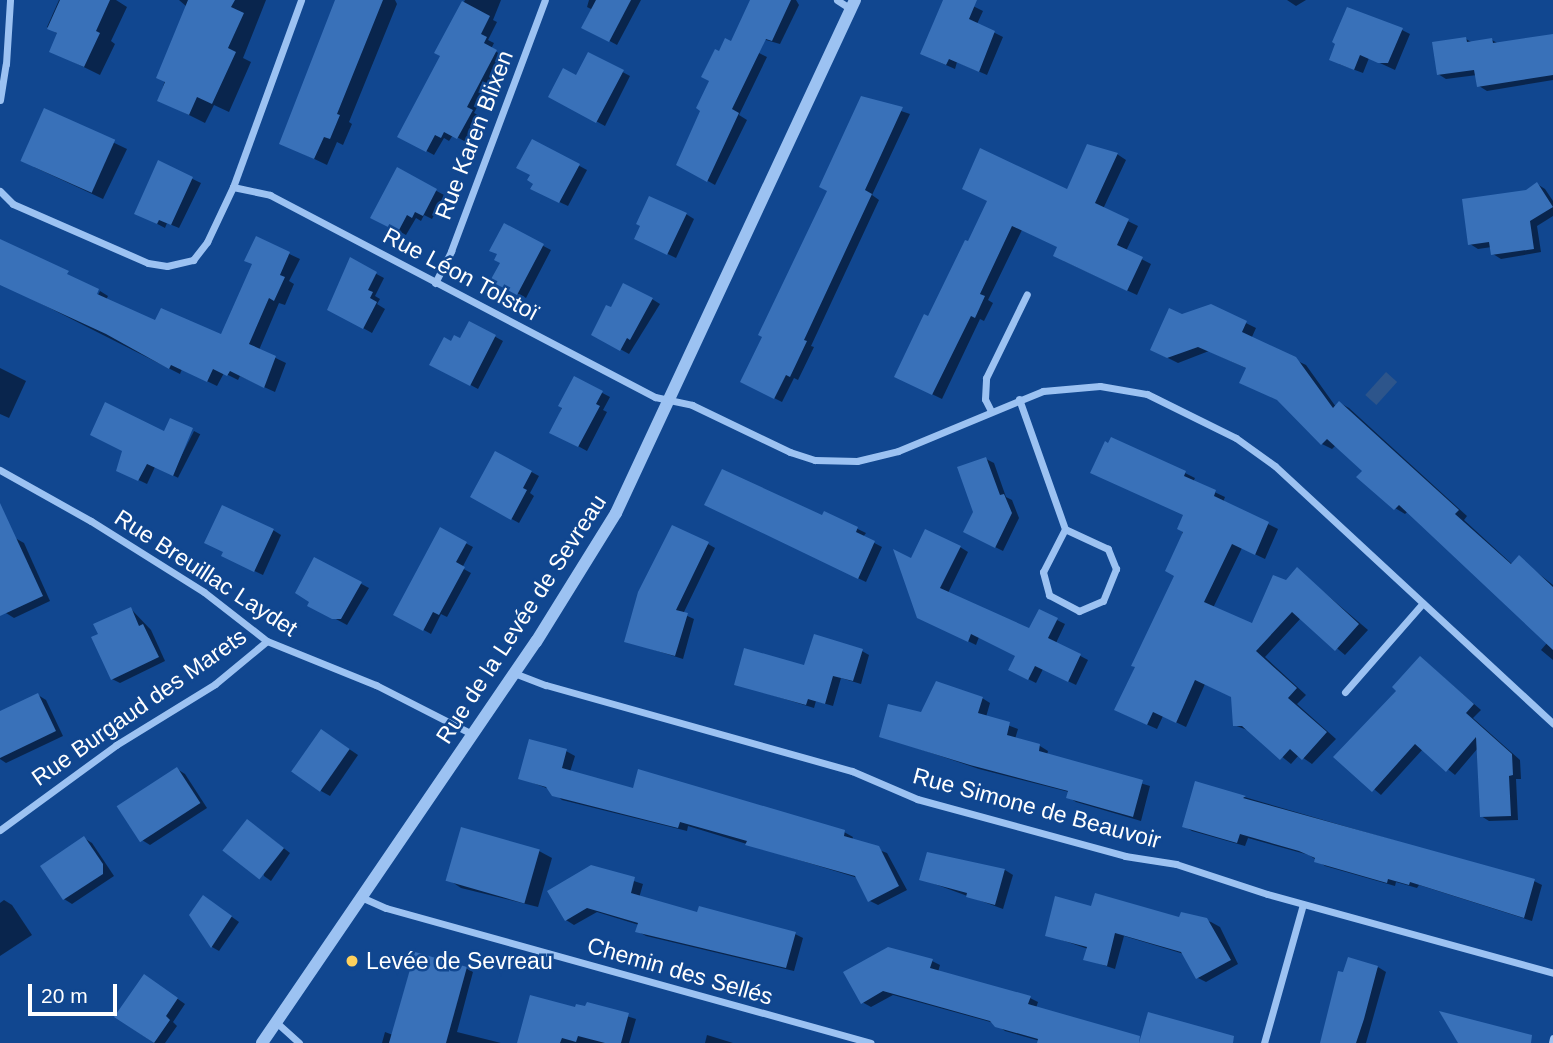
<!DOCTYPE html>
<meta charset="utf-8">
<style>
body{margin:0}
#map{position:relative;width:1553px;height:1043px;overflow:hidden;background:#114790;font-family:Arial,sans-serif}
div>[style]{position:absolute}
[style*='--x']{left:calc(var(--x)*1px);top:calc(var(--y)*1px);width:calc(var(--w)*1px);rotate:calc(var(--a)*1deg)}
.water>*{inset:0;background:#2d558b;transform-origin:0 0}
.shadow>*{inset:0;background:#0007;transform-origin:0 0}
.building>*{inset:0;background:#3971b9;transform-origin:0 0}
.minor>*{height:7px;margin:-3.5px;padding:0 3.5px;transform-origin:3.5px;border-radius:3.5px;background:#9cc2f2}
.tertiary>*{height:12px;margin:-6px;padding:0 6px;transform-origin:6px;border-radius:6px;background:#9cc2f2}
.dots>*{width:19px;height:19px;translate:-50% -50%;box-sizing:border-box;border:4px solid #114790;border-radius:50%}
span{translate:-50% -50%;white-space:nowrap;text-align:center;line-height:1.15;-webkit-text-stroke:5px #114790;paint-order:stroke}
.street-label{font-size:23px;color:#fff}
.poi-label{font-size:23px;color:#fff}
.left{translate:0 -50%;text-align:left}
.scale{position:absolute;left:28px;top:984px;width:89px;height:32px;box-sizing:border-box;border:4px solid #fff;border-top:0;padding-left:9px;font-size:21px;line-height:24px;white-space:nowrap;color:#fff;-webkit-text-stroke:5px #114790;paint-order:stroke}
</style>
<div id="map">
<div class="water">
<i style="left:1386px;top:372px;width:15px;height:31px;rotate:42deg"></i>
</div>
<div class="shadow">
<i style="clip-path:polygon(59px 0,116px 0,127px 7px,111px 41px,115px 44px,100px 75px,51px 51px,58px 34px,47px 27px)"></i>
<i style="clip-path:polygon(179px 0,266px 0,243px 58px,251px 62px,229px 112px,214px 105px,205px 123px,159px 100px,187px 7px)"></i>
<i style="clip-path:polygon(337px 0,395px 0,397px 4px,349px 122px,352px 124px,343px 145px,337px 142px,327px 165px,281px 143px)"></i>
<i style="clip-path:polygon(465px 0,501px 0,493px 20px,497px 22px,488px 40px,494px 43px,491px 49px,504px 56px,474px 113px,480px 116px,466px 142px,453px 135px,449px 141px,444px 138px,434px 155px,399px 136px,442px 56px,437px 53px)"></i>
<i style="clip-path:polygon(589px 0,641px 0,617px 45px,584px 27px,593px 10px,587px 7px)"></i>
<i style="clip-path:polygon(752px 0,796px 0,799px 5px,780px 44px,766px 40px,742px 21px)"></i>
<i style="clip-path:polygon(945px 0,961px 0,983px 11px,977px 24px,1003px 37px,987px 75px,957px 62px,955px 69px,930px 58px)"></i>
<i style="clip-path:polygon(1287px 0,1306px 0,1296px 6px)"></i>
<i style="clip-path:polygon(1402px 30px,1410px 34px,1395px 70px,1369px 58px,1363px 73px,1339px 64px)"></i>
<i style="clip-path:polygon(1553px 36px,1553px 80px,1487px 91px,1479px 86px,1477px 75px,1446px 79px,1438px 74px,1466px 39px,1473px 43px,1492px 40px,1499px 44px)"></i>
<i style="clip-path:polygon(759px 53px,767px 57px,739px 115px,747px 120px,715px 185px,678px 164px,702px 110px,711px 80px)"></i>
<i style="clip-path:polygon(589px 54px,630px 76px,605px 126px,550px 96px,577px 78px)"></i>
<i style="clip-path:polygon(862px 98px,910px 114px,872px 195px,879px 200px,811px 346px,814px 347px,798px 380px,794px 378px,782px 402px,750px 386px,829px 191px)"></i>
<i style="clip-path:polygon(45px 110px,127px 149px,103px 199px,34px 167px)"></i>
<i style="clip-path:polygon(533px 141px,587px 170px,568px 206px,540px 193px,532px 175px)"></i>
<i style="clip-path:polygon(1117px 154px,1126px 160px,1103px 209px,1138px 226px,1126px 251px,1151px 264px,1137px 295px,1064px 261px,1059px 247px,1022px 230px,988px 300px,993px 303px,984px 321px,980px 319px,942px 399px,905px 381px,929px 319px,969px 244px,1068px 191px)"></i>
<i style="clip-path:polygon(159px 163px,201px 183px,179px 228px,167px 223px,165px 228px,144px 217px)"></i>
<i style="clip-path:polygon(398px 170px,444px 195px,432px 219px,424px 215px,421px 221px,416px 218px,406px 235px,373px 217px)"></i>
<i style="clip-path:polygon(1537px 184px,1545px 189px,1553px 201px,1553px 216px,1537px 226px,1541px 252px,1501px 259px,1493px 254px,1492px 247px,1478px 249px,1470px 244px)"></i>
<i style="clip-path:polygon(686px 214px,694px 219px,676px 258px,645px 243px)"></i>
<i style="clip-path:polygon(505px 226px,551px 250px,526px 298px,493px 280px,502px 263px)"></i>
<i style="clip-path:polygon(257px 239px,300px 259px,289px 281px,294px 284px,285px 305px,279px 303px,259px 350px,286px 363px,275px 392px,240px 376px,238px 380px,224px 373px,217px 386px,182px 369px,180px 374px,26px 296px,94px 303px,100px 291px,108px 296px,106px 300px,156px 322px,222px 337px,254px 265px)"></i>
<i style="clip-path:polygon(350px 260px,384px 278px,375px 296px,380px 299px,377px 304px,385px 309px,372px 333px,329px 309px)"></i>
<i style="clip-path:polygon(652px 299px,660px 304px,629px 354px,593px 334px,612px 310px)"></i>
<i style="clip-path:polygon(1211px 306px,1256px 328px,1251px 339px,1306px 365px,1336px 407px,1340px 403px,1349px 408px,1467px 516px,1464px 520px,1513px 565px,1519px 558px,1553px 585px,1553px 660px,1541px 650px,1547px 643px,1408px 511px,1405px 514px,1395px 508px,1365px 471px,1336px 445px,1332px 449px,1322px 444px,1248px 369px,1209px 351px,1178px 363px,1162px 355px,1182px 316px)"></i>
<i style="clip-path:polygon(470px 323px,503px 341px,478px 389px,432px 364px,452px 344px,460px 341px)"></i>
<i style="clip-path:polygon(0 368px,26px 381px,9px 418px,0 414px)"></i>
<i style="clip-path:polygon(574px 378px,610px 397px,603px 410px,607px 412px,587px 451px,552px 432px)"></i>
<i style="left:194px;top:431px;width:7px;height:49px;rotate:27deg"></i>
<i style="clip-path:polygon(1112px 439px,1185px 473px,1195px 478px,1193px 482px,1225px 497px,1223px 502px,1278px 529px,1265px 559px,1242px 548px,1213px 608px,1252px 626px,1298px 570px,1368px 630px,1345px 655px,1301px 618px,1265px 657px,1306px 695px,1297px 704px,1336px 739px,1312px 764px,1299px 755px,1291px 764px,1250px 731px,1234px 725px,1233px 697px,1205px 684px,1186px 727px,1163px 716px,1157px 729px,1126px 715px,1176px 576px,1185px 516px,1109px 445px)"></i>
<i style="clip-path:polygon(124px 451px,155px 467px,147px 484px,126px 474px)"></i>
<i style="clip-path:polygon(496px 453px,539px 476px,530px 493px,534px 496px,519px 523px,472px 497px)"></i>
<i style="clip-path:polygon(986px 459px,994px 463px,1006px 497px,1012px 500px,1019px 518px,1003px 551px,973px 536px)"></i>
<i style="clip-path:polygon(715px 509px,823px 518px,825px 513px,866px 533px,863px 537px,882px 547px,866px 582px)"></i>
<i style="clip-path:polygon(273px 530px,281px 535px,263px 575px,231px 560px,225px 552px)"></i>
<i style="clip-path:polygon(440px 530px,473px 547px,462px 568px,471px 573px,447px 617px,441px 614px,431px 634px,395px 614px)"></i>
<i style="clip-path:polygon(15px 538px,24px 543px,50px 601px,14px 618px,6px 613px,0 600px,0 545px)"></i>
<i style="clip-path:polygon(708px 544px,715px 548px,683px 614px,694px 619px,683px 659px,626px 641px)"></i>
<i style="clip-path:polygon(960px 547px,968px 552px,948px 593px,1030px 631px,1057px 620px,1065px 624px,1056px 643px,1088px 660px,1076px 685px,1043px 669px,1036px 683px,1018px 674px,1017px 656px,979px 637px,976px 645px,927px 621px,912px 560px)"></i>
<i style="clip-path:polygon(315px 559px,369px 588px,347px 625px,310px 605px)"></i>
<i style="clip-path:polygon(131px 609px,151px 630px,165px 661px,120px 683px,112px 679px,100px 635px)"></i>
<i style="clip-path:polygon(862px 651px,869px 655px,861px 684px,841px 678px,833px 706px,816px 701px,814px 708px,736px 684px)"></i>
<i style="clip-path:polygon(1421px 658px,1481px 710px,1473px 718px,1520px 760px,1521px 779px,1516px 779px,1518px 820px,1489px 821px,1481px 816px,1478px 748px,1455px 775px,1423px 749px,1381px 795px,1336px 757px,1398px 691px)"></i>
<i style="clip-path:polygon(38px 695px,46px 700px,63px 736px,6px 763px,0 759px,0 713px)"></i>
<i style="clip-path:polygon(982px 698px,990px 703px,986px 717px,1018px 729px,1015px 739px,1040px 746px,1048px 751px,1047px 755px,1150px 786px,1141px 821px,1076px 802px,1068px 797px,1069px 792px,979px 769px,881px 736px,922px 714px)"></i>
<i style="clip-path:polygon(330px 736px,358px 755px,330px 796px,321px 791px)"></i>
<i style="clip-path:polygon(566px 751px,575px 756px,570px 772px,634px 790px,844px 832px,853px 837px,852px 840px,887px 853px,907px 890px,878px 905px,870px 901px,858px 878px,688px 826px,687px 831px,562px 800px,549px 789px,520px 778px)"></i>
<i style="clip-path:polygon(177px 769px,185px 774px,207px 808px,150px 845px,142px 840px)"></i>
<i style="clip-path:polygon(1196px 783px,1534px 881px,1542px 885px,1532px 921px,1419px 885px,1417px 888px,1396px 882px,1395px 886px,1325px 866px,1309px 855px,1248px 838px,1245px 846px,1192px 831px,1184px 826px)"></i>
<i style="clip-path:polygon(255px 826px,290px 853px,271px 881px,264px 876px)"></i>
<i style="clip-path:polygon(84px 838px,92px 843px,114px 876px,72px 904px,64px 899px)"></i>
<i style="clip-path:polygon(539px 851px,552px 858px,538px 907px,461px 888px,449px 880px)"></i>
<i style="clip-path:polygon(928px 854px,1005px 870px,1013px 875px,1003px 909px,921px 879px)"></i>
<i style="clip-path:polygon(591px 867px,643px 884px,639px 898px,698px 914px,795px 934px,803px 938px,794px 971px,646px 936px,637px 931px,639px 925px,597px 912px,574px 925px,566px 920px)"></i>
<i style="clip-path:polygon(4px 900px,12px 905px,32px 935px,0 956px,0 903px)"></i>
<i style="clip-path:polygon(211px 902px,239px 922px,219px 951px,212px 947px)"></i>
<i style="clip-path:polygon(1093px 908px,1181px 919px,1182px 914px,1211px 922px,1220px 927px,1238px 964px,1206px 982px,1198px 978px,1184px 954px,1124px 936px,1115px 969px,1085px 959px,1088px 949px,1047px 935px)"></i>
<i style="clip-path:polygon(932px 961px,940px 965px,938px 972px,1030px 998px,1038px 1002px,1036px 1008px,1135px 1043px,1039px 1043px,1040px 1041px,1005px 1031px,994px 1023px,893px 995px,871px 1007px,862px 1002px)"></i>
<i style="clip-path:polygon(1378px 967px,1386px 972px,1366px 1043px,1322px 1043px)"></i>
<i style="clip-path:polygon(466px 968px,473px 972px,457px 1032px,501px 1043px,382px 1043px,385px 1032px,393px 1035px)"></i>
<i style="clip-path:polygon(152px 981px,185px 1004px,173px 1022px,177px 1026px,165px 1043px,154px 1043px,116px 1017px)"></i>
<i style="clip-path:polygon(588px 1004px,636px 1019px,629px 1043px,519px 1043px,576px 1010px,586px 1009px)"></i>
<i style="clip-path:polygon(707px 1035px,733px 1043px,705px 1043px)"></i>
</div>
<div class="building">
<i style="clip-path:polygon(60px 0,110px 0,96px 31px,100px 33px,84px 67px,49px 52px,57px 33px,47px 29px)"></i>
<i style="clip-path:polygon(188px 0,235px 0,231px 7px,244px 13px,228px 48px,236px 52px,212px 104px,197px 97px,189px 115px,157px 101px,165px 82px,156px 78px)"></i>
<i style="clip-path:polygon(335px 0,383px 0,337px 114px,340px 115px,330px 139px,324px 137px,314px 159px,279px 144px)"></i>
<i style="clip-path:polygon(596px 0,631px 0,609px 42px,581px 28px)"></i>
<i style="clip-path:polygon(750px 0,791px 0,772px 41px,766px 39px,732px 109px,739px 113px,707px 182px,676px 165px,700px 111px,696px 108px,709px 81px,701px 77px,715px 49px,719px 51px,725px 38px,731px 41px)"></i>
<i style="clip-path:polygon(943px 0,977px 0,969px 19px,995px 31px,979px 72px,949px 59px,946px 65px,920px 54px)"></i>
<i style="clip-path:polygon(462px 1px,490px 16px,481px 34px,487px 37px,484px 43px,497px 50px,467px 107px,473px 110px,457px 139px,444px 132px,441px 138px,435px 135px,426px 152px,397px 137px,440px 56px,434px 53px)"></i>
<i style="clip-path:polygon(1347px 7px,1403px 28px,1388px 63px,1378px 63px,1360px 55px,1354px 70px,1329px 60px,1335px 44px,1332px 42px)"></i>
<i style="clip-path:polygon(1553px 34px,1553px 75px,1477px 87px,1474px 70px,1437px 75px,1432px 42px,1466px 37px,1467px 42px,1492px 38px,1493px 43px)"></i>
<i style="clip-path:polygon(588px 52px,624px 70px,596px 123px,548px 97px,563px 68px,576px 75px)"></i>
<i style="clip-path:polygon(861px 96px,903px 107px,865px 190px,872px 194px,804px 340px,807px 341px,790px 377px,786px 375px,774px 399px,740px 382px,762px 337px,758px 335px,827px 191px,819px 187px)"></i>
<i style="left:44px;top:108px;width:78px;height:58px;rotate:24deg"></i>
<i style="clip-path:polygon(532px 139px,580px 164px,559px 203px,530px 189px,533px 184px,527px 180px,530px 175px,516px 168px)"></i>
<i style="clip-path:polygon(1087px 144px,1118px 153px,1095px 203px,1129px 219px,1117px 245px,1143px 257px,1127px 291px,1053px 256px,1057px 247px,1012px 226px,980px 294px,985px 296px,975px 318px,971px 316px,932px 395px,894px 377px,924px 314px,928px 316px,965px 240px,968px 241px,987px 201px,962px 189px,980px 148px,1067px 189px)"></i>
<i style="clip-path:polygon(158px 160px,193px 177px,171px 225px,159px 220px,157px 224px,134px 214px)"></i>
<i style="clip-path:polygon(397px 167px,437px 189px,423px 216px,415px 212px,412px 218px,407px 215px,398px 232px,370px 218px)"></i>
<i style="clip-path:polygon(1537px 182px,1553px 207px,1530px 221px,1534px 249px,1491px 255px,1489px 242px,1468px 245px,1462px 199px,1526px 190px)"></i>
<i style="clip-path:polygon(649px 196px,687px 213px,667px 255px,634px 239px,640px 226px,636px 224px)"></i>
<i style="clip-path:polygon(504px 223px,544px 244px,517px 295px,490px 281px,500px 263px,494px 260px,497px 254px,489px 251px)"></i>
<i style="clip-path:polygon(256px 236px,290px 252px,280px 275px,285px 277px,274px 301px,269px 298px,249px 344px,276px 356px,264px 388px,230px 371px,227px 376px,213px 369px,207px 382px,171px 365px,169px 369px,106px 334px,0 285px,0 239px,69px 271px,67px 274px,99px 289px,97px 294px,155px 320px,161px 308px,221px 334px,252px 264px,244px 261px)"></i>
<i style="clip-path:polygon(350px 257px,377px 272px,368px 290px,373px 292px,370px 298px,377px 302px,363px 329px,327px 310px)"></i>
<i style="clip-path:polygon(623px 283px,653px 298px,630px 340px,627px 338px,620px 351px,591px 335px,606px 305px,611px 307px)"></i>
<i style="clip-path:polygon(1211px 304px,1247px 321px,1242px 332px,1296px 357px,1333px 408px,1339px 401px,1459px 510px,1455px 514px,1511px 564px,1519px 555px,1553px 587px,1553px 650px,1399px 505px,1394px 510px,1356px 477px,1362px 471px,1327px 439px,1321px 445px,1277px 400px,1239px 383px,1246px 368px,1198px 347px,1167px 358px,1150px 350px,1169px 308px,1182px 314px)"></i>
<i style="clip-path:polygon(469px 321px,496px 335px,470px 386px,429px 365px,444px 337px,451px 341px,454px 335px,460px 338px)"></i>
<i style="clip-path:polygon(574px 376px,603px 391px,596px 404px,600px 406px,578px 447px,549px 433px,562px 408px,558px 406px)"></i>
<i style="clip-path:polygon(105px 402px,164px 431px,170px 418px,193px 428px,173px 476px,147px 464px,138px 481px,116px 471px,122px 451px,90px 435px)"></i>
<i style="clip-path:polygon(1111px 437px,1186px 471px,1184px 476px,1216px 490px,1214px 496px,1269px 522px,1255px 555px,1232px 544px,1204px 602px,1252px 623px,1273px 575px,1286px 580px,1297px 567px,1359px 624px,1335px 651px,1292px 612px,1256px 651px,1297px 688px,1288px 698px,1327px 732px,1302px 760px,1290px 749px,1280px 760px,1242px 726px,1233px 726px,1231px 697px,1195px 680px,1176px 723px,1153px 712px,1147px 725px,1114px 710px,1135px 667px,1131px 666px,1174px 576px,1165px 571px,1183px 532px,1177px 529px,1183px 515px,1090px 473px,1105px 441px,1108px 443px)"></i>
<i style="clip-path:polygon(495px 451px,532px 471px,523px 488px,527px 490px,511px 520px,470px 497px)"></i>
<i style="clip-path:polygon(986px 457px,1000px 495px,1004px 494px,1012px 513px,995px 548px,963px 532px,973px 512px,957px 467px)"></i>
<i style="clip-path:polygon(722px 469px,822px 515px,824px 511px,858px 527px,856px 532px,875px 541px,858px 579px,704px 505px)"></i>
<i style="clip-path:polygon(0 503px,43px 596px,0 616px)"></i>
<i style="clip-path:polygon(222px 505px,274px 529px,254px 572px,221px 556px,223px 552px,204px 543px)"></i>
<i style="clip-path:polygon(672px 525px,709px 542px,676px 610px,688px 613px,675px 656px,624px 642px,638px 592px)"></i>
<i style="clip-path:polygon(440px 527px,467px 542px,456px 562px,465px 567px,439px 615px,433px 612px,423px 631px,393px 615px)"></i>
<i style="clip-path:polygon(925px 529px,961px 546px,940px 588px,1029px 628px,1039px 609px,1058px 618px,1048px 638px,1081px 654px,1068px 682px,1035px 666px,1028px 680px,1008px 670px,1015px 656px,971px 634px,968px 642px,917px 618px,893px 549px,911px 558px)"></i>
<i style="clip-path:polygon(314px 557px,362px 582px,341px 619px,332px 619px,307px 606px,309px 602px,295px 593px)"></i>
<i style="clip-path:polygon(131px 607px,139px 626px,143px 624px,159px 657px,111px 680px,91px 637px,98px 634px,93px 624px)"></i>
<i style="clip-path:polygon(814px 634px,863px 649px,853px 681px,833px 676px,825px 704px,808px 699px,806px 705px,734px 685px,744px 648px,804px 665px)"></i>
<i style="clip-path:polygon(1420px 656px,1474px 704px,1466px 713px,1512px 754px,1513px 775px,1509px 776px,1511px 816px,1480px 817px,1476px 737px,1446px 772px,1415px 744px,1372px 792px,1333px 757px,1396px 691px,1392px 687px)"></i>
<i style="clip-path:polygon(936px 681px,983px 697px,978px 713px,1010px 722px,1007px 735px,1040px 744px,1039px 751px,1143px 780px,1133px 817px,1066px 798px,1068px 791px,970px 765px,879px 737px,888px 704px,921px 712px)"></i>
<i style="clip-path:polygon(38px 693px,56px 731px,0 758px,0 711px)"></i>
<i style="left:321px;top:729px;width:35px;height:52px;rotate:35deg"></i>
<i style="clip-path:polygon(529px 739px,567px 749px,562px 768px,633px 788px,638px 769px,845px 830px,844px 836px,879px 846px,899px 886px,868px 902px,855px 876px,745px 845px,747px 841px,680px 822px,678px 828px,552px 796px,546px 787px,518px 779px)"></i>
<i style="left:177px;top:767px;width:43px;height:72px;rotate:57deg"></i>
<i style="clip-path:polygon(1195px 781px,1246px 796px,1243px 798px,1535px 879px,1524px 918px,1410px 882px,1409px 885px,1388px 879px,1387px 883px,1314px 862px,1315px 858px,1299px 851px,1240px 834px,1237px 843px,1182px 827px)"></i>
<i style="left:247px;top:819px;width:47px;height:40px;rotate:38deg"></i>
<i style="left:461px;top:827px;width:82px;height:56px;rotate:16deg"></i>
<i style="clip-path:polygon(84px 836px,103px 864px,103px 874px,63px 900px,40px 866px)"></i>
<i style="clip-path:polygon(927px 852px,1005px 869px,995px 905px,966px 897px,967px 893px,919px 880px)"></i>
<i style="clip-path:polygon(591px 865px,635px 877px,631px 893px,697px 912px,699px 906px,796px 932px,786px 968px,635px 932px,638px 923px,587px 908px,565px 921px,547px 891px)"></i>
<i style="clip-path:polygon(1095px 893px,1179px 917px,1181px 912px,1207px 918px,1231px 960px,1196px 979px,1181px 952px,1115px 933px,1107px 966px,1083px 960px,1087px 947px,1045px 936px,1055px 896px,1091px 906px)"></i>
<i style="clip-path:polygon(203px 895px,232px 916px,211px 948px,189px 915px)"></i>
<i style="clip-path:polygon(888px 947px,933px 959px,930px 968px,1031px 996px,1028px 1004px,1140px 1036px,1139px 1043px,1037px 1043px,1038px 1039px,995px 1027px,990px 1021px,883px 991px,861px 1004px,843px 972px)"></i>
<i style="clip-path:polygon(415px 952px,467px 967px,446px 1043px,389px 1043px)"></i>
<i style="clip-path:polygon(1348px 957px,1378px 966px,1364px 1019px,1356px 1043px,1320px 1043px,1338px 971px,1343px 972px)"></i>
<i style="clip-path:polygon(144px 974px,178px 998px,166px 1016px,170px 1020px,154px 1043px,114px 1017px)"></i>
<i style="clip-path:polygon(530px 995px,575px 1007px,576px 1004px,585px 1006px,587px 1002px,629px 1013px,621px 1043px,605px 1043px,578px 1036px,576px 1042px,562px 1038px,560px 1043px,517px 1043px)"></i>
<i style="clip-path:polygon(1439px 1011px,1532px 1035px,1531px 1043px,1458px 1043px)"></i>
<i style="clip-path:polygon(1148px 1012px,1234px 1036px,1233px 1043px,1139px 1043px)"></i>
</div>
<div class="minor">
<i style="--x:837;--y:0;--w:17;--a:33"></i>
<i style="--x:0;--y:100;--w:36;--a:-81"></i>
<i style="--x:6;--y:64;--w:64;--a:-86.4"></i>
<i style="--x:233;--y:187;--w:38;--a:12"></i>
<i style="--x:270;--y:195;--w:435;--a:27.7"></i>
<i style="--x:655;--y:397;--w:38;--a:12"></i>
<i style="--x:692;--y:405;--w:109;--a:25.6"></i>
<i style="--x:790;--y:452;--w:26;--a:18"></i>
<i style="--x:815;--y:460;--w:42;--a:1.4"></i>
<i style="--x:857;--y:461;--w:42;--a:-13.7"></i>
<i style="--x:898;--y:451;--w:157;--a:-22.5"></i>
<i style="--x:1043;--y:391;--w:57;--a:-5"></i>
<i style="--x:1100;--y:386;--w:48;--a:9.7"></i>
<i style="--x:1147;--y:394;--w:99;--a:26.3"></i>
<i style="--x:1236;--y:438;--w:48;--a:35.7"></i>
<i style="--x:1275;--y:466;--w:379;--a:42.8"></i>
<i style="--x:0;--y:191;--w:18;--a:45"></i>
<i style="--x:13;--y:204;--w:147;--a:23.6"></i>
<i style="--x:148;--y:263;--w:19;--a:9"></i>
<i style="--x:167;--y:266;--w:27;--a:-13"></i>
<i style="--x:193;--y:260;--w:23;--a:-52"></i>
<i style="--x:207;--y:242;--w:61;--a:-64.7"></i>
<i style="--x:233;--y:187;--w:199;--a:-70"></i>
<i style="--x:435;--y:283;--w:36;--a:-63"></i>
<i style="--x:451;--y:251;--w:268;--a:-69.5"></i>
<i style="--x:1019;--y:399;--w:138;--a:70.5"></i>
<i style="--x:1065;--y:529;--w:48;--a:117.1"></i>
<i style="--x:1043;--y:572;--w:24;--a:75"></i>
<i style="--x:1049;--y:595;--w:34;--a:28"></i>
<i style="--x:1079;--y:611;--w:26;--a:-23"></i>
<i style="--x:1103;--y:601;--w:35;--a:-68"></i>
<i style="--x:1116;--y:569;--w:22;--a:-112"></i>
<i style="--x:1108;--y:549;--w:47;--a:-155.1"></i>
<i style="--x:991;--y:411;--w:13;--a:-117"></i>
<i style="--x:985;--y:399;--w:21;--a:-87"></i>
<i style="--x:986;--y:378;--w:93;--a:-64"></i>
<i style="--x:0;--y:470;--w:104;--a:29.3"></i>
<i style="--x:91;--y:521;--w:133;--a:32.1"></i>
<i style="--x:204;--y:592;--w:80;--a:37.9"></i>
<i style="--x:267;--y:641;--w:118;--a:22"></i>
<i style="--x:376;--y:685;--w:108;--a:27"></i>
<i style="--x:514;--y:673;--w:34;--a:21"></i>
<i style="--x:546;--y:685;--w:318;--a:15.7"></i>
<i style="--x:852;--y:771;--w:71;--a:23.3"></i>
<i style="--x:917;--y:799;--w:216;--a:15.3"></i>
<i style="--x:1125;--y:856;--w:52;--a:8.9"></i>
<i style="--x:1176;--y:864;--w:96;--a:18.2"></i>
<i style="--x:1267;--y:894;--w:297;--a:15.4"></i>
<i style="--x:1345;--y:692;--w:118;--a:-48.8"></i>
<i style="--x:0;--y:830;--w:144;--a:-36.2"></i>
<i style="--x:116;--y:745;--w:116;--a:-31.6"></i>
<i style="--x:215;--y:684;--w:67;--a:-39.6"></i>
<i style="--x:361;--y:897;--w:27;--a:24"></i>
<i style="--x:386;--y:908;--w:503;--a:15.55"></i>
<i style="--x:276;--y:1022;--w:31;--a:42"></i>
<i style="--x:1264;--y:1043;--w:144;--a:-74.3"></i>
<i style="--x:1552;--y:1043;--w:5;--a:-79"></i>
</div>
<div class="tertiary">
<i style="--x:262;--y:1043;--w:486;--a:-55.7"></i>
<i style="--x:536;--y:642;--w:152;--a:-58.2"></i>
<i style="--x:616;--y:513;--w:566;--a:-65.02"></i>
</div>
<div class="dots">
<i style="left:352px;top:961px;background:#ffd15d"></i>
</div>
<div class="street-label">
<span style="left:474px;top:135px;rotate:-69deg">Rue Karen Blixen</span>
<span style="left:461px;top:274px;rotate:28deg">Rue Léon Tolstoï</span>
<span style="left:206px;top:573px;rotate:33deg">Rue Breuillac Laydet</span>
<span style="left:521px;top:619px;rotate:-57deg">Rue de la Levée de Sevreau</span>
<span style="left:139px;top:707px;rotate:-35deg">Rue Burgaud des Marets</span>
<span style="left:1037px;top:808px;rotate:15deg">Rue Simone de Beauvoir</span>
<span style="left:680px;top:971px;rotate:16deg">Chemin des Sellés</span>
</div>
<div class="poi-label">
<span class="left" style="left:366px;top:961px">Levée de Sevreau</span>
</div>
<div class="scale">20 m</div>
</div>
